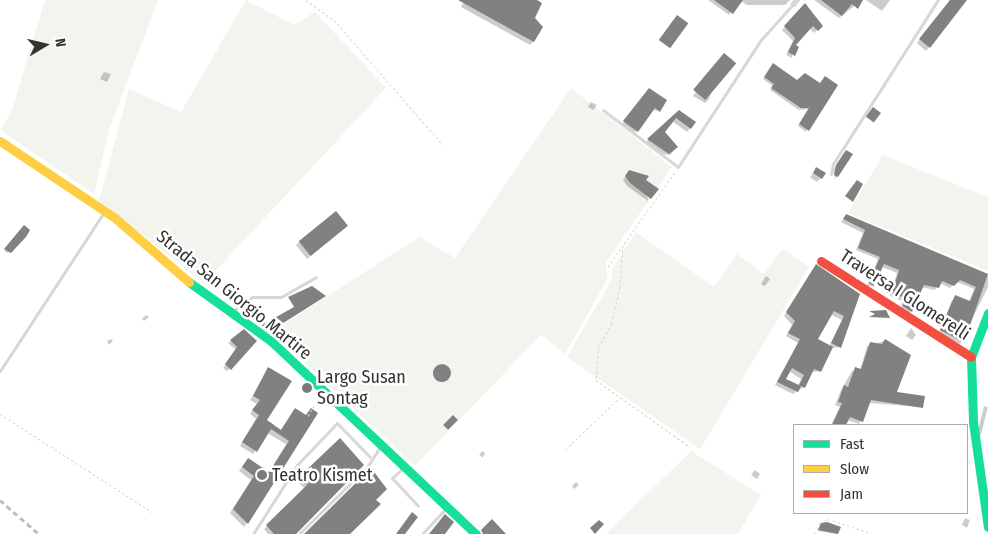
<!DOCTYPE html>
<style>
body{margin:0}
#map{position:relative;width:988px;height:534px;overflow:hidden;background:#fff;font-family:"Fira Sans Condensed",sans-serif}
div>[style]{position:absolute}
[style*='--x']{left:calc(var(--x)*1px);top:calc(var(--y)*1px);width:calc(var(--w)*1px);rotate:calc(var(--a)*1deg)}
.green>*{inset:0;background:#f1f5ed}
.shadow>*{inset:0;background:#0003;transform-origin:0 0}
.round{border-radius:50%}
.building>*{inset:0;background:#818181;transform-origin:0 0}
.path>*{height:1px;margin-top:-0.5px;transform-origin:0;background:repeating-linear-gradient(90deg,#d6d6d6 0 2.5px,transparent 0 5px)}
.lane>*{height:3px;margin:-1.5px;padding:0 1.5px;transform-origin:1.5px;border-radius:1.5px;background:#d7d7d7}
.street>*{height:6px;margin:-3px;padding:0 3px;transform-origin:3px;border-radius:3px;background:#d7d7d7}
.fast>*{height:9px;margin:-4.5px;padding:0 4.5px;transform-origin:4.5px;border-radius:4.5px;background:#16e098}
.slow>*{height:9px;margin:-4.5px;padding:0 4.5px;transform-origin:4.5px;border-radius:4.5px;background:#ffcf43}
.jam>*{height:9px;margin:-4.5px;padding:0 4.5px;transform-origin:4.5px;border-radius:4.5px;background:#f24e42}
.rail>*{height:2.5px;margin-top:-1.25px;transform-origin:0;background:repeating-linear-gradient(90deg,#bebebe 0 5px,transparent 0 9px)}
.dots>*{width:14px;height:14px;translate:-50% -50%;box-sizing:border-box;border:2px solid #fff;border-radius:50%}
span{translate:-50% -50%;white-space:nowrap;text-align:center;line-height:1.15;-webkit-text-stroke:5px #fff;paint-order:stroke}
.street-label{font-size:18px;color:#333}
.poi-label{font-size:18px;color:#333}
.left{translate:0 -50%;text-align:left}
.legend{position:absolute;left:793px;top:424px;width:175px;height:90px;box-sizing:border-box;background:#fff;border:1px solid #adadad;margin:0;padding:6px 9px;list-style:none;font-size:15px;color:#333}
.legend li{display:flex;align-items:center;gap:10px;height:25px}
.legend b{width:25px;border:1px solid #adadad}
.north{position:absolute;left:20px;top:20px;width:50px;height:50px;-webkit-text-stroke:4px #fff;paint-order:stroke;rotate:81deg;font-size:14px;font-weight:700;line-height:20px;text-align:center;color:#333}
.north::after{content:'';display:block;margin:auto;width:18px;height:22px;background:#333;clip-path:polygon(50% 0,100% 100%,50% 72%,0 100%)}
</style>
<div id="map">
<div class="green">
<i style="clip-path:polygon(45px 0,158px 0,109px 130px,94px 194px,0 130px,11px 113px)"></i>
<i style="clip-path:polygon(246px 0,294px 25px,315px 12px,386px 88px,204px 283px,99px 201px,129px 89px,181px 112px)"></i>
<i style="clip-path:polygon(571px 88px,672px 167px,606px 262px,607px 280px,565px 354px,541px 335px,415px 466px,272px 332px,419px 237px,455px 258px)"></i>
<i style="clip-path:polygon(883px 155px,988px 197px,988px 271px,848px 213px)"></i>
<i style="clip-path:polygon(636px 232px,714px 287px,737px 254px,763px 274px,783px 249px,809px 267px,700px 449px,567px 357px,612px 279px,612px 269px)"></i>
<i style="clip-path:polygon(691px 451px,761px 495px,738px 534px,606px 534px)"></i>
</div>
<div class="shadow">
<i style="clip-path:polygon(465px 0,535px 0,533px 42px,530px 45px,461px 7px)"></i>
<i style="clip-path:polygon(708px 0,790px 0,785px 5px,747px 5px,741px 1px,729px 15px)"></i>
<i style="clip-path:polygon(814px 0,862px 0,839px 18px)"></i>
<i style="clip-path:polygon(866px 0,890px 0,882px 11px)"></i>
<i style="clip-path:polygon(952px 0,965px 0,926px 51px,917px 43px)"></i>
<i style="clip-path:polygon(805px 5px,821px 26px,814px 33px,809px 28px,794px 45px,792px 58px,786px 55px,793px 41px,782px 30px)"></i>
<i style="clip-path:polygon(724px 54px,709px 99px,705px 103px,693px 96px)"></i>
<i style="clip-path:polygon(772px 67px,797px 81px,820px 84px,806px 132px,798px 126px,808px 109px,799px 110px,770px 90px,773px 86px,763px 79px)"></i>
<i style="clip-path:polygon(104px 72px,111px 74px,107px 82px,100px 79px)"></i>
<i style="clip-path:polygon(647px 92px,659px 111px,652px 110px,634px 134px,622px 124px)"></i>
<i style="clip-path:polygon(591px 102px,597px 105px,593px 110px,588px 107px)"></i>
<i style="clip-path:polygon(679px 112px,695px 122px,687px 132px,672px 121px,663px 133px,677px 147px,670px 155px,660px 154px,645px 143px)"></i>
<i style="clip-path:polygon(844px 154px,837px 176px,835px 179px,834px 169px)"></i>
<i style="clip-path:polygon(817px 168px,821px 178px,817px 182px,810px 177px)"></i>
<i style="clip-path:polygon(627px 174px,645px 180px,648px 201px,627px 186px,623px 180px)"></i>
<i style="clip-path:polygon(846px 216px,988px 275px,988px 287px,960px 344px,939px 333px,952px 300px,969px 302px,974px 289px,957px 282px,950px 288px,939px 283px,935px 290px,921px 287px,909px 314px,901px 309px,902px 301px,890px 296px,897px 273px,882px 267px,873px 286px,867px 286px,878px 259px,856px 250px,863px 233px,841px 222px)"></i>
<i style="clip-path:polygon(24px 226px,25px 236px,8px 253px,4px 251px)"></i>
<i style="clip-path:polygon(343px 229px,307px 259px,296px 245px,299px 242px)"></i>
<i style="clip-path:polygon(evenodd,816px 266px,859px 294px,840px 347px,831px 348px,820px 371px,811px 372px,804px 387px,793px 394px,775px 385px,798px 343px,786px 336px,792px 325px,784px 316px,816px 266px,830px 314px,842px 320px,829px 347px,817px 340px,830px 314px,816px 266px,789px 371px,801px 379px,798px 386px,784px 379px,789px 371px)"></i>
<i style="clip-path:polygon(766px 276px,770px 279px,765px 286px,761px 284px)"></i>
<i style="clip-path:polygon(146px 315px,149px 317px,144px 321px,142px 319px)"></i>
<i style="clip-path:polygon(911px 328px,916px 335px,912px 340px,906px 336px)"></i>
<i style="clip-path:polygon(244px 331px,256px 341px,227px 371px,223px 368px,236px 350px,228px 343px)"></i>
<i style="clip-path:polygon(111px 339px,113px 341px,109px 345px,107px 341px)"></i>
<i style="clip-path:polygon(885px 341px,895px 393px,922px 407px,869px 403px,859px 424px,847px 420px,845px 425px,831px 425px,840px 407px,835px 405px,841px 390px,852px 371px,860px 370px,867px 346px)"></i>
<i class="round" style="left:433px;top:366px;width:16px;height:16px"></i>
<i style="clip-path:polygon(268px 369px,265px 420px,281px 430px,295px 409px,306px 416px,317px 414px,244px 527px,230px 513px,251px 480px,239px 471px,248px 459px,269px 473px,286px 444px,267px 433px,253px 454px,240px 446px,256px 419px,250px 414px,257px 404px,250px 400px)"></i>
<i style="left:984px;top:406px;width:4px;height:30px;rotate:14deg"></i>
<i style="clip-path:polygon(340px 440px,363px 464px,296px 534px,268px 534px,264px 529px,305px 489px,297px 481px)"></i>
<i style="left:482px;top:451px;width:4px;height:5px;rotate:34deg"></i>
<i style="clip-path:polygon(755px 470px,760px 474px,757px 479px,751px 475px)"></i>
<i style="left:576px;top:482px;width:4px;height:6px;rotate:45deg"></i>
<i style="clip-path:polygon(965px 518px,970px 520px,967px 528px,962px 525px)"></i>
<i style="clip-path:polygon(821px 523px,839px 528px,837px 534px,818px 531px)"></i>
</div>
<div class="building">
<i style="clip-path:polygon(458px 0,537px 0,542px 3px,535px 18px,543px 27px,534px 42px)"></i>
<i style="clip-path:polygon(714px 0,743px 0,733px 14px)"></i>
<i style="clip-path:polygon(821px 0,863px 0,858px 9px,852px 4px,842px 16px)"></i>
<i style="clip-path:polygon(950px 0,967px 0,930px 48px,919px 39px)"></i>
<i style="clip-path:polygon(805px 3px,823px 26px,818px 31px,813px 26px,796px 45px,799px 47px,795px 56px,788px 52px,795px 38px,784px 26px)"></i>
<i style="left:677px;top:15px;width:14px;height:31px;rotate:36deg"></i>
<i style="left:724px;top:53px;width:16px;height:48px;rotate:40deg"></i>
<i style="clip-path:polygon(773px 63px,797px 80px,805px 73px,820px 83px,825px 76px,838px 85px,809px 131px,799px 124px,809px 108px,801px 108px,771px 88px,774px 84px,764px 77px)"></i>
<i style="clip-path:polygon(649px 88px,667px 100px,660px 112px,655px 108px,638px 132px,623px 121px)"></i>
<i style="left:873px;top:107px;width:10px;height:12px;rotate:37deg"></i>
<i style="clip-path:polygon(679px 110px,696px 122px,691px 129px,676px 118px,665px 132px,678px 147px,669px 154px,647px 139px)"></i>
<i style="clip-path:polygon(846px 150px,853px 154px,838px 177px,834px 175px,836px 165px)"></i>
<i style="clip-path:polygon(816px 167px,826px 173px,822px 179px,813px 173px)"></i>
<i style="clip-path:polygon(629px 170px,649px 176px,646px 180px,659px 189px,651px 199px,630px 183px,625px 176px)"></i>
<i style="clip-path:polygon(857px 180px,863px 184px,853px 202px,845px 196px)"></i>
<i style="left:336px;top:211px;width:19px;height:48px;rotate:51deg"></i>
<i style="clip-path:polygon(846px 214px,988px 274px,964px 342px,940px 330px,955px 295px,970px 301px,976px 287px,960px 280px,954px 286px,942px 281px,939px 288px,924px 285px,912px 312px,903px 306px,904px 298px,892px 293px,899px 270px,884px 264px,874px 286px,869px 283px,880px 257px,858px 248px,865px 230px,843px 219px)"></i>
<i style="clip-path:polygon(24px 225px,30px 230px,26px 237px,11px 253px,4px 249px)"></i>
<i style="clip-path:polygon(816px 264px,860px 294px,841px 348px,831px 343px,844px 316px,834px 311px,818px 339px,833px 347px,821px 372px,814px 369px,805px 388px,799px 385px,804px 375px,792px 368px,786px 379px,801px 386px,798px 392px,777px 382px,800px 339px,788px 333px,795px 321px,786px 312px)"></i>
<i style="clip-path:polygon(312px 286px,326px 296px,269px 332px,264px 329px,262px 325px,294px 307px,288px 297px)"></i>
<i style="clip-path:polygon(886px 310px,890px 318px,869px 317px,875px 314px,869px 311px)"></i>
<i style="clip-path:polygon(244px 329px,257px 341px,231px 370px,225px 364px,237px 347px,230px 340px)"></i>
<i style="clip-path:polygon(885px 339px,911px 355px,897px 392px,925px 396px,923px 408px,871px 400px,863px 422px,850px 417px,846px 425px,832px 425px,842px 403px,838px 402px,844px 385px,848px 387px,855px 367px,861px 369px,870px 342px,882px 344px)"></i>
<i class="round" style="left:433px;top:364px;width:18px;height:18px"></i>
<i style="clip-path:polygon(268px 367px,292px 381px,267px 420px,281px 430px,295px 408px,306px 415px,311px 408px,318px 413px,248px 524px,233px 509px,254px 476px,242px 467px,248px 458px,269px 472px,289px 441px,271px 429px,257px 452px,242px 442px,259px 415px,252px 410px,260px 400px,253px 396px)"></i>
<i style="left:453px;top:415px;width:7px;height:14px;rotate:45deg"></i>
<i style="clip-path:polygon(340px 438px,364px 465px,296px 534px,274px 534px,266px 525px,307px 485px,299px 477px)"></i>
<i style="clip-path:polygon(371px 468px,387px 489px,376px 500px,381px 504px,350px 534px,304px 534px)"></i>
<i style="clip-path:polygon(412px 512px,418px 517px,405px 534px,396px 534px)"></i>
<i style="clip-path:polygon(445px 514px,454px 522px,445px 534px,429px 534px)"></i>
<i style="clip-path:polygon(492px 519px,506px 534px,483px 534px,481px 530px)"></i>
<i style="clip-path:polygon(599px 520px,604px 524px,595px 534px,590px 528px)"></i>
<i style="clip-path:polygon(827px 522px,841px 527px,838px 534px,818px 530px,821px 523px)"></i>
</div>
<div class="path">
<i style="--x:306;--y:0;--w:34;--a:36"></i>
<i style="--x:334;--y:20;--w:166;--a:48.9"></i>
<i style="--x:624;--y:244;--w:88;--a:-54.7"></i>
<i style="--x:623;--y:245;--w:42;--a:94.1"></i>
<i style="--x:620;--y:287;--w:37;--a:103"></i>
<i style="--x:612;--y:323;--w:26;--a:119"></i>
<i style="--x:599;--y:346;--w:34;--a:95"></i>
<i style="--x:596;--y:380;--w:115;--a:35.5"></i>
<i style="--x:608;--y:267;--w:22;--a:-56"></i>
<i style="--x:0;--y:414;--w:181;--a:32.8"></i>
<i style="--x:308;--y:416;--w:14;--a:-60"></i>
<i style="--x:565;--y:450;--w:76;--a:-43.9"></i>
<i style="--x:815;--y:534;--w:12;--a:-66"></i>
<i style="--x:820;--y:523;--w:9;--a:-27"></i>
<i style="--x:828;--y:519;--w:47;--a:18.4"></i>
</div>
<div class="lane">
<i style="--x:603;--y:110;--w:94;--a:37.2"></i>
<i style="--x:678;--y:167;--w:150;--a:-56.9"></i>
<i style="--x:760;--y:41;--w:50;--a:-48.3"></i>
<i style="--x:831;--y:174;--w:10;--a:-79"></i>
<i style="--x:833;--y:164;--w:195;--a:-57.4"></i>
<i style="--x:233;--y:311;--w:24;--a:-36"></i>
<i style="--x:252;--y:297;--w:29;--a:0"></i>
<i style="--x:281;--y:297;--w:40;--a:-29.7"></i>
<i style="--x:0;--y:371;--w:190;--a:-56.8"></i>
<i style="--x:403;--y:468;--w:15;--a:138"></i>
<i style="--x:392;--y:478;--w:38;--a:47"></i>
<i style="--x:253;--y:534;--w:82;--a:-57.5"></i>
<i style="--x:297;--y:465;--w:58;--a:-46.4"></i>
<i style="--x:337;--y:423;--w:47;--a:45.9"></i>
<i style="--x:299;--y:534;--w:95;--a:-44.6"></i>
<i style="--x:367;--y:467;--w:24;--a:-57"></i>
<i style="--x:422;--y:534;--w:37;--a:-47"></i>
</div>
<div class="street">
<i style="--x:794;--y:4;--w:5;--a:-53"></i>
</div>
<div class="fast">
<i style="--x:189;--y:282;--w:101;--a:35.7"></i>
<i style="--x:271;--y:341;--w:282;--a:43.3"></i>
<i style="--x:988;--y:313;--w:47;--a:111.1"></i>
<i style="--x:971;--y:357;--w:65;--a:88.2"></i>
<i style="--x:973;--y:422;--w:106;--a:81.9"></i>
</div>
<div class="slow">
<i style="--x:0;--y:141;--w:138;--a:33.8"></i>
<i style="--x:115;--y:218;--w:98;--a:40.9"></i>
</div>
<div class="jam">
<i style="--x:821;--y:261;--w:178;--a:32.6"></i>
</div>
<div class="rail">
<i style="--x:0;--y:500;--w:52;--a:41.1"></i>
</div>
<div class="dots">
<i style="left:307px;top:388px;background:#7a7a7a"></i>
<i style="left:262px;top:475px;background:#7a7a7a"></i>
</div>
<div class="street-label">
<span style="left:234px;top:295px;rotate:39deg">Strada San Giorgio Martire</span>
<span style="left:905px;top:295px;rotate:33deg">Traversa I Glomerelli</span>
</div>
<div class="poi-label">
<span class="left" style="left:317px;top:388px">Largo Susan<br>Sontag</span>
<span class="left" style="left:272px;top:475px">Teatro Kismet</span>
</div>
<ul class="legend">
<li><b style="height:6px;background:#16e098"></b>Fast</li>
<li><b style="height:6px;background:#ffcf43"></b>Slow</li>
<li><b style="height:6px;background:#f24e42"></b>Jam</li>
</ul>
<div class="north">N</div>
</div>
